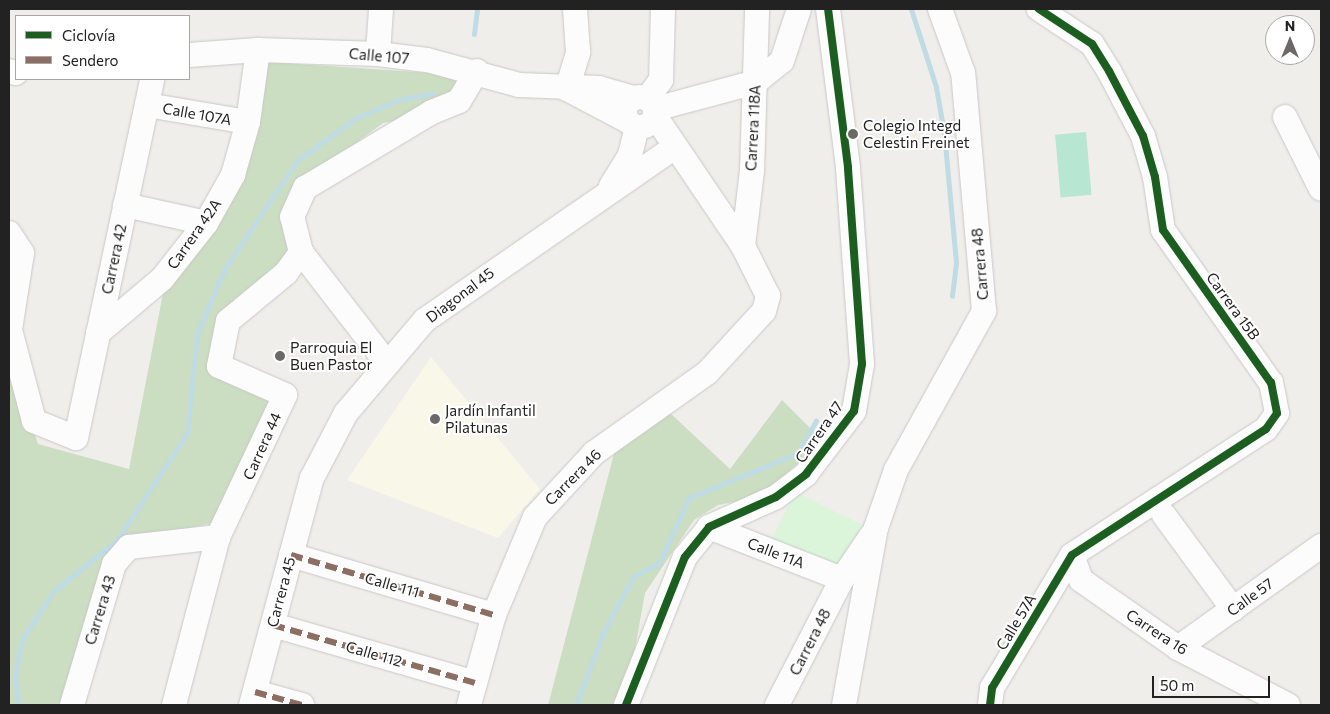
<!DOCTYPE html>
<meta charset="utf-8">
<style>
body{margin:0}
#map{position:relative;width:1330px;height:714px;overflow:hidden;background:#f0eeeb;font-family:Commissioner,sans-serif}
div>[style]{position:absolute}
[style*='--x']{left:calc(var(--x)*1px);top:calc(var(--y)*1px);width:calc(var(--w)*1px);rotate:calc(var(--a)*1deg)}
.education>*{inset:0;background:#f8f7e8}
.forest>*{inset:0;background:#cbdec1}
.park>*{inset:0;background:#daf5da;transform-origin:0 0}
.pitch>*{inset:0;background:#b7e6d2;transform-origin:0 0}
.stream>*{height:5px;margin:-2.5px;padding:0 2.5px;transform-origin:2.5px;border-radius:2.5px;background:#bfdbe3}
.roads{filter:drop-shadow(0 0 1px #c9c8c7) drop-shadow(0 0 1px #c9c8c7)}
.minor>*{height:24px;margin:-12px;padding:0 12px;transform-origin:12px;border-radius:12px;background:#fdfcfc}
.minor>.ring{margin:-12px;padding:0;box-sizing:content-box;background:none;border:24px solid #fdfcfc;border-radius:50%}
.quiet>*{height:6px;margin-top:-3px;transform-origin:0;background:repeating-linear-gradient(90deg,#8d6e63 0 12px,transparent 0 18px)}
.cycleway>*{height:8px;margin:-4px;padding:0 4px;transform-origin:4px;border-radius:4px;background:#1b5e20}
.dots>*{width:14px;height:14px;translate:-50% -50%;box-sizing:border-box;border:2px solid #fff;border-radius:50%}
span{translate:-50% -50%;white-space:nowrap;text-align:center;line-height:1.15;-webkit-text-stroke:4px #fff;paint-order:stroke}
.street-label{font-size:15px;color:#222}
.poi-label{font-size:15px;color:#222}
.left{translate:0 -50%;text-align:left}
.frame{position:absolute;inset:0;border:10px solid #222;pointer-events:none}
.legend{position:absolute;left:15px;top:15px;width:175px;height:65px;box-sizing:border-box;background:#fff;border:1px solid #a7a7a7;margin:0;padding:6px 9px;list-style:none;font-size:15px;color:#222}
.legend li{display:flex;align-items:center;gap:10px;height:25px}
.legend b{width:25px;border:1px solid #a7a7a7}
.north{position:absolute;left:1265px;top:15px;width:50px;height:50px;box-sizing:border-box;background:#fff;border:1px solid #a7a7a7;border-radius:50%;rotate:0deg;font-size:14px;font-weight:700;line-height:20px;text-align:center;color:#222}
.north::after{content:'';display:block;margin:auto;width:18px;height:22px;background:#6a6968;clip-path:polygon(50% 0,100% 100%,50% 72%,0 100%)}
.scale{position:absolute;left:1152px;top:676px;width:118px;height:22px;box-sizing:border-box;border:2px solid #222;border-top:0;padding-left:6px;font-size:15px;line-height:18px;white-space:nowrap;color:#222;-webkit-text-stroke:4px #fff;paint-order:stroke}
</style>
<div id="map">
<div class="education">
<i style="clip-path:polygon(431px 357px,540px 489px,498px 538px,347px 480px)"></i>
</div>
<div class="forest">
<i style="clip-path:polygon(267px 62px,462px 75px,450px 101px,417px 116px,383px 123px,324px 167px,289px 251px,213px 362px,277px 399px,217px 522px,127px 542px,61px 705px,9px 705px,9px 357px,38px 444px,129px 469px,165px 283px,190px 249px)"></i>
<i style="clip-path:polygon(782px 400px,816px 434px,798px 463px,771px 488px,744px 500px,718px 505px,694px 520px,645px 593px,633px 660px,615px 705px,548px 705px,615px 450px,670px 413px,730px 469px)"></i>
</div>
<div class="park">
<i style="left:795px;top:492px;width:74px;height:52px;rotate:26deg"></i>
</div>
<div class="pitch">
<i style="left:1086px;top:132px;width:63px;height:31px;rotate:85deg"></i>
</div>
<div class="stream">
<i style="--x:911;--y:9;--w:82;--a:72.2"></i>
<i style="--x:936;--y:87;--w:47;--a:80.1"></i>
<i style="--x:944;--y:133;--w:131;--a:84.7"></i>
<i style="--x:956;--y:263;--w:33;--a:97"></i>
<i style="--x:474;--y:34;--w:25;--a:-83"></i>
<i style="--x:19;--y:705;--w:29;--a:-98"></i>
<i style="--x:15;--y:676;--w:38;--a:-79"></i>
<i style="--x:22;--y:639;--w:56;--a:-56.6"></i>
<i style="--x:53;--y:592;--w:82;--a:-39.1"></i>
<i style="--x:117;--y:540;--w:127;--a:-56.6"></i>
<i style="--x:187;--y:434;--w:100;--a:-84.3"></i>
<i style="--x:197;--y:334;--w:69;--a:-67.1"></i>
<i style="--x:224;--y:270;--w:131;--a:-56.2"></i>
<i style="--x:297;--y:161;--w:69;--a:-36.2"></i>
<i style="--x:353;--y:120;--w:48;--a:-24.4"></i>
<i style="--x:397;--y:100;--w:36;--a:-10"></i>
<i style="--x:576;--y:705;--w:79;--a:-69.3"></i>
<i style="--x:604;--y:631;--w:61;--a:-61.8"></i>
<i style="--x:633;--y:577;--w:30;--a:-28"></i>
<i style="--x:659;--y:563;--w:72;--a:-65.2"></i>
<i style="--x:689;--y:498;--w:118;--a:-22.4"></i>
<i style="--x:798;--y:453;--w:37;--a:-61"></i>
</div>
<div class="roads">
<div class="minor">
<i style="--x:378;--y:54;--w:45;--a:-86.2"></i>
<i style="--x:189;--y:55;--w:69;--a:-4.1"></i>
<i style="--x:258;--y:50;--w:120;--a:1.9"></i>
<i style="--x:378;--y:54;--w:49;--a:7"></i>
<i style="--x:427;--y:60;--w:95;--a:15.2"></i>
<i style="--x:519;--y:85;--w:80;--a:2.1"></i>
<i style="--x:599;--y:88;--w:37;--a:16"></i>
<i style="--x:9;--y:71;--w:7;--a:16"></i>
<i style="--x:567;--y:89;--w:39;--a:-73"></i>
<i style="--x:578;--y:52;--w:43;--a:-94"></i>
<i style="--x:567;--y:89;--w:69;--a:27.7"></i>
<i class="ring" style="left:625px;top:97px;width:6px;height:6px"></i>
<i style="--x:647;--y:99;--w:24;--a:-54"></i>
<i style="--x:661;--y:80;--w:71;--a:-88.4"></i>
<i style="--x:147;--y:105;--w:102;--a:9.6"></i>
<i style="--x:655;--y:109;--w:105;--a:-15"></i>
<i style="--x:756;--y:82;--w:33;--a:-39"></i>
<i style="--x:782;--y:61;--w:55;--a:-71.9"></i>
<i style="--x:1285;--y:117;--w:80;--a:63.4"></i>
<i style="--x:611;--y:186;--w:36;--a:-58"></i>
<i style="--x:630;--y:155;--w:29;--a:-76"></i>
<i style="--x:125;--y:205;--w:83;--a:12.5"></i>
<i style="--x:9;--y:233;--w:24;--a:57"></i>
<i style="--x:22;--y:253;--w:78;--a:98.9"></i>
<i style="--x:10;--y:330;--w:94;--a:75.2"></i>
<i style="--x:34;--y:421;--w:45;--a:22"></i>
<i style="--x:76;--y:438;--w:367;--a:-78"></i>
<i style="--x:743;--y:246;--w:76;--a:-83.2"></i>
<i style="--x:752;--y:171;--w:162;--a:-88.2"></i>
<i style="--x:98;--y:333;--w:84;--a:-40.2"></i>
<i style="--x:162;--y:279;--w:71;--a:-51.8"></i>
<i style="--x:206;--y:223;--w:55;--a:-60.6"></i>
<i style="--x:233;--y:175;--w:55;--a:-74.2"></i>
<i style="--x:248;--y:122;--w:73;--a:-82.1"></i>
<i style="--x:386;--y:362;--w:139;--a:-127.7"></i>
<i style="--x:301;--y:252;--w:36;--a:-104"></i>
<i style="--x:292;--y:217;--w:32;--a:-66"></i>
<i style="--x:305;--y:188;--w:148;--a:-30.9"></i>
<i style="--x:432;--y:112;--w:29;--a:-22"></i>
<i style="--x:459;--y:101;--w:35;--a:-59"></i>
<i style="--x:1164;--y:515;--w:117;--a:53.7"></i>
<i style="--x:709;--y:527;--w:143;--a:21.4"></i>
<i style="--x:291;--y:555;--w:212;--a:16.5"></i>
<i style="--x:1072;--y:555;--w:27;--a:70"></i>
<i style="--x:1081;--y:580;--w:118;--a:35"></i>
<i style="--x:1178;--y:648;--w:124;--a:27.4"></i>
<i style="--x:273;--y:625;--w:210;--a:16"></i>
<i style="--x:1178;--y:648;--w:176;--a:-35.5"></i>
<i style="--x:255;--y:692;--w:49;--a:15.5"></i>
<i style="--x:72;--y:705;--w:147;--a:-73.4"></i>
<i style="--x:114;--y:564;--w:23;--a:-49"></i>
<i style="--x:129;--y:547;--w:90;--a:-6.4"></i>
<i style="--x:174;--y:705;--w:174;--a:-75.3"></i>
<i style="--x:218;--y:537;--w:157;--a:-64.7"></i>
<i style="--x:285;--y:395;--w:72;--a:-156.3"></i>
<i style="--x:219;--y:366;--w:46;--a:-78.7"></i>
<i style="--x:228;--y:321;--w:75;--a:-39.6"></i>
<i style="--x:286;--y:273;--w:26;--a:-54"></i>
<i style="--x:251;--y:705;--w:235;--a:-75"></i>
<i style="--x:312;--y:478;--w:73;--a:-62.4"></i>
<i style="--x:346;--y:413;--w:122;--a:-49.7"></i>
<i style="--x:425;--y:320;--w:304;--a:-34.7"></i>
<i style="--x:469;--y:705;--w:93;--a:-74.5"></i>
<i style="--x:494;--y:615;--w:106;--a:-67.3"></i>
<i style="--x:535;--y:517;--w:87;--a:-47.3"></i>
<i style="--x:594;--y:453;--w:138;--a:-35.3"></i>
<i style="--x:707;--y:373;--w:84;--a:-47.4"></i>
<i style="--x:764;--y:311;--w:16;--a:-75"></i>
<i style="--x:768;--y:296;--w:56;--a:-116.6"></i>
<i style="--x:743;--y:246;--w:157;--a:-124.1"></i>
<i style="--x:626;--y:705;--w:159;--a:-68.3"></i>
<i style="--x:685;--y:557;--w:38;--a:-51"></i>
<i style="--x:709;--y:527;--w:73;--a:-24.1"></i>
<i style="--x:776;--y:497;--w:38;--a:-37"></i>
<i style="--x:806;--y:474;--w:79;--a:-52.7"></i>
<i style="--x:854;--y:411;--w:48;--a:-80.3"></i>
<i style="--x:862;--y:364;--w:197;--a:-94.1"></i>
<i style="--x:848;--y:167;--w:159;--a:-97.2"></i>
<i style="--x:777;--y:705;--w:142;--a:-62.7"></i>
<i style="--x:842;--y:579;--w:52;--a:-56"></i>
<i style="--x:844;--y:705;--w:180;--a:-79.8"></i>
<i style="--x:876;--y:528;--w:61;--a:-71"></i>
<i style="--x:896;--y:470;--w:182;--a:-61"></i>
<i style="--x:984;--y:311;--w:239;--a:-95"></i>
<i style="--x:963;--y:73;--w:68;--a:-109.8"></i>
<i style="--x:990;--y:705;--w:17;--a:-83"></i>
<i style="--x:992;--y:688;--w:155;--a:-59"></i>
<i style="--x:1072;--y:555;--w:231;--a:-33"></i>
<i style="--x:1266;--y:429;--w:19;--a:-55"></i>
<i style="--x:1277;--y:413;--w:31;--a:-101"></i>
<i style="--x:1271;--y:383;--w:187;--a:-125.2"></i>
<i style="--x:1163;--y:230;--w:54;--a:-98.6"></i>
<i style="--x:1155;--y:177;--w:43;--a:-106.3"></i>
<i style="--x:1143;--y:136;--w:73;--a:-117.6"></i>
<i style="--x:1109;--y:71;--w:32;--a:-122"></i>
<i style="--x:1092;--y:44;--w:64;--a:-146.6"></i>
</div>
</div>
<div class="quiet">
<i style="--x:291;--y:555;--w:212;--a:16.5"></i>
<i style="--x:273;--y:625;--w:210;--a:16"></i>
<i style="--x:255;--y:692;--w:49;--a:15.5"></i>
</div>
<div class="cycleway">
<i style="--x:626;--y:705;--w:159;--a:-68.3"></i>
<i style="--x:685;--y:557;--w:38;--a:-51"></i>
<i style="--x:709;--y:527;--w:73;--a:-24.1"></i>
<i style="--x:776;--y:497;--w:38;--a:-37"></i>
<i style="--x:806;--y:474;--w:79;--a:-52.7"></i>
<i style="--x:854;--y:411;--w:48;--a:-80.3"></i>
<i style="--x:862;--y:364;--w:197;--a:-94.1"></i>
<i style="--x:848;--y:167;--w:159;--a:-97.2"></i>
<i style="--x:990;--y:705;--w:17;--a:-83"></i>
<i style="--x:992;--y:688;--w:155;--a:-59"></i>
<i style="--x:1072;--y:555;--w:231;--a:-33"></i>
<i style="--x:1266;--y:429;--w:19;--a:-55"></i>
<i style="--x:1277;--y:413;--w:31;--a:-101"></i>
<i style="--x:1271;--y:383;--w:187;--a:-125.2"></i>
<i style="--x:1163;--y:230;--w:54;--a:-98.6"></i>
<i style="--x:1155;--y:177;--w:43;--a:-106.3"></i>
<i style="--x:1143;--y:136;--w:73;--a:-117.6"></i>
<i style="--x:1109;--y:71;--w:32;--a:-122"></i>
<i style="--x:1092;--y:44;--w:64;--a:-146.6"></i>
</div>
<div class="dots">
<i style="left:853px;top:134px;background:#6a6968"></i>
<i style="left:280px;top:356px;background:#6a6968"></i>
<i style="left:435px;top:419px;background:#6a6968"></i>
</div>
<div class="street-label">
<span style="left:379px;top:56px;rotate:5deg">Calle 107</span>
<span style="left:197px;top:114px;rotate:10deg">Calle 107A</span>
<span style="left:753px;top:128px;rotate:-87deg">Carrera 118A</span>
<span style="left:194px;top:234px;rotate:-55deg">Carrera 42A</span>
<span style="left:114px;top:259px;rotate:-78deg">Carrera 42</span>
<span style="left:980px;top:264px;rotate:-95deg">Carrera 48</span>
<span style="left:460px;top:295px;rotate:-37deg">Diagonal 45</span>
<span style="left:1233px;top:306px;rotate:54deg">Carrera 15B</span>
<span style="left:819px;top:432px;rotate:-55deg">Carrera 47</span>
<span style="left:262px;top:446px;rotate:-66deg">Carrera 44</span>
<span style="left:573px;top:477px;rotate:-45deg">Carrera 46</span>
<span style="left:776px;top:553px;rotate:21deg">Calle 11A</span>
<span style="left:392px;top:585px;rotate:16deg">Calle 111</span>
<span style="left:281px;top:592px;rotate:-75deg">Carrera 45</span>
<span style="left:1250px;top:597px;rotate:-36deg">Calle 57</span>
<span style="left:100px;top:610px;rotate:-73deg">Carrera 43</span>
<span style="left:1016px;top:622px;rotate:-59deg">Calle 57A</span>
<span style="left:1157px;top:632px;rotate:33deg">Carrera 16</span>
<span style="left:810px;top:642px;rotate:-63deg">Carrera 48</span>
<span style="left:374px;top:654px;rotate:16deg">Calle 112</span>
</div>
<div class="poi-label">
<span class="left" style="left:863px;top:134px">Colegio Integd<br>Celestin Freinet</span>
<span class="left" style="left:290px;top:356px">Parroquia El<br>Buen Pastor</span>
<span class="left" style="left:445px;top:419px">Jardín Infantil<br>Pilatunas</span>
</div>
<div class="frame"></div>
<ul class="legend">
<li><b style="height:6px;background:#1b5e20"></b>Ciclovía</li>
<li><b style="height:6px;background:#8d6e63"></b>Sendero</li>
</ul>
<div class="north">N</div>
<div class="scale">50 m</div>
</div>
